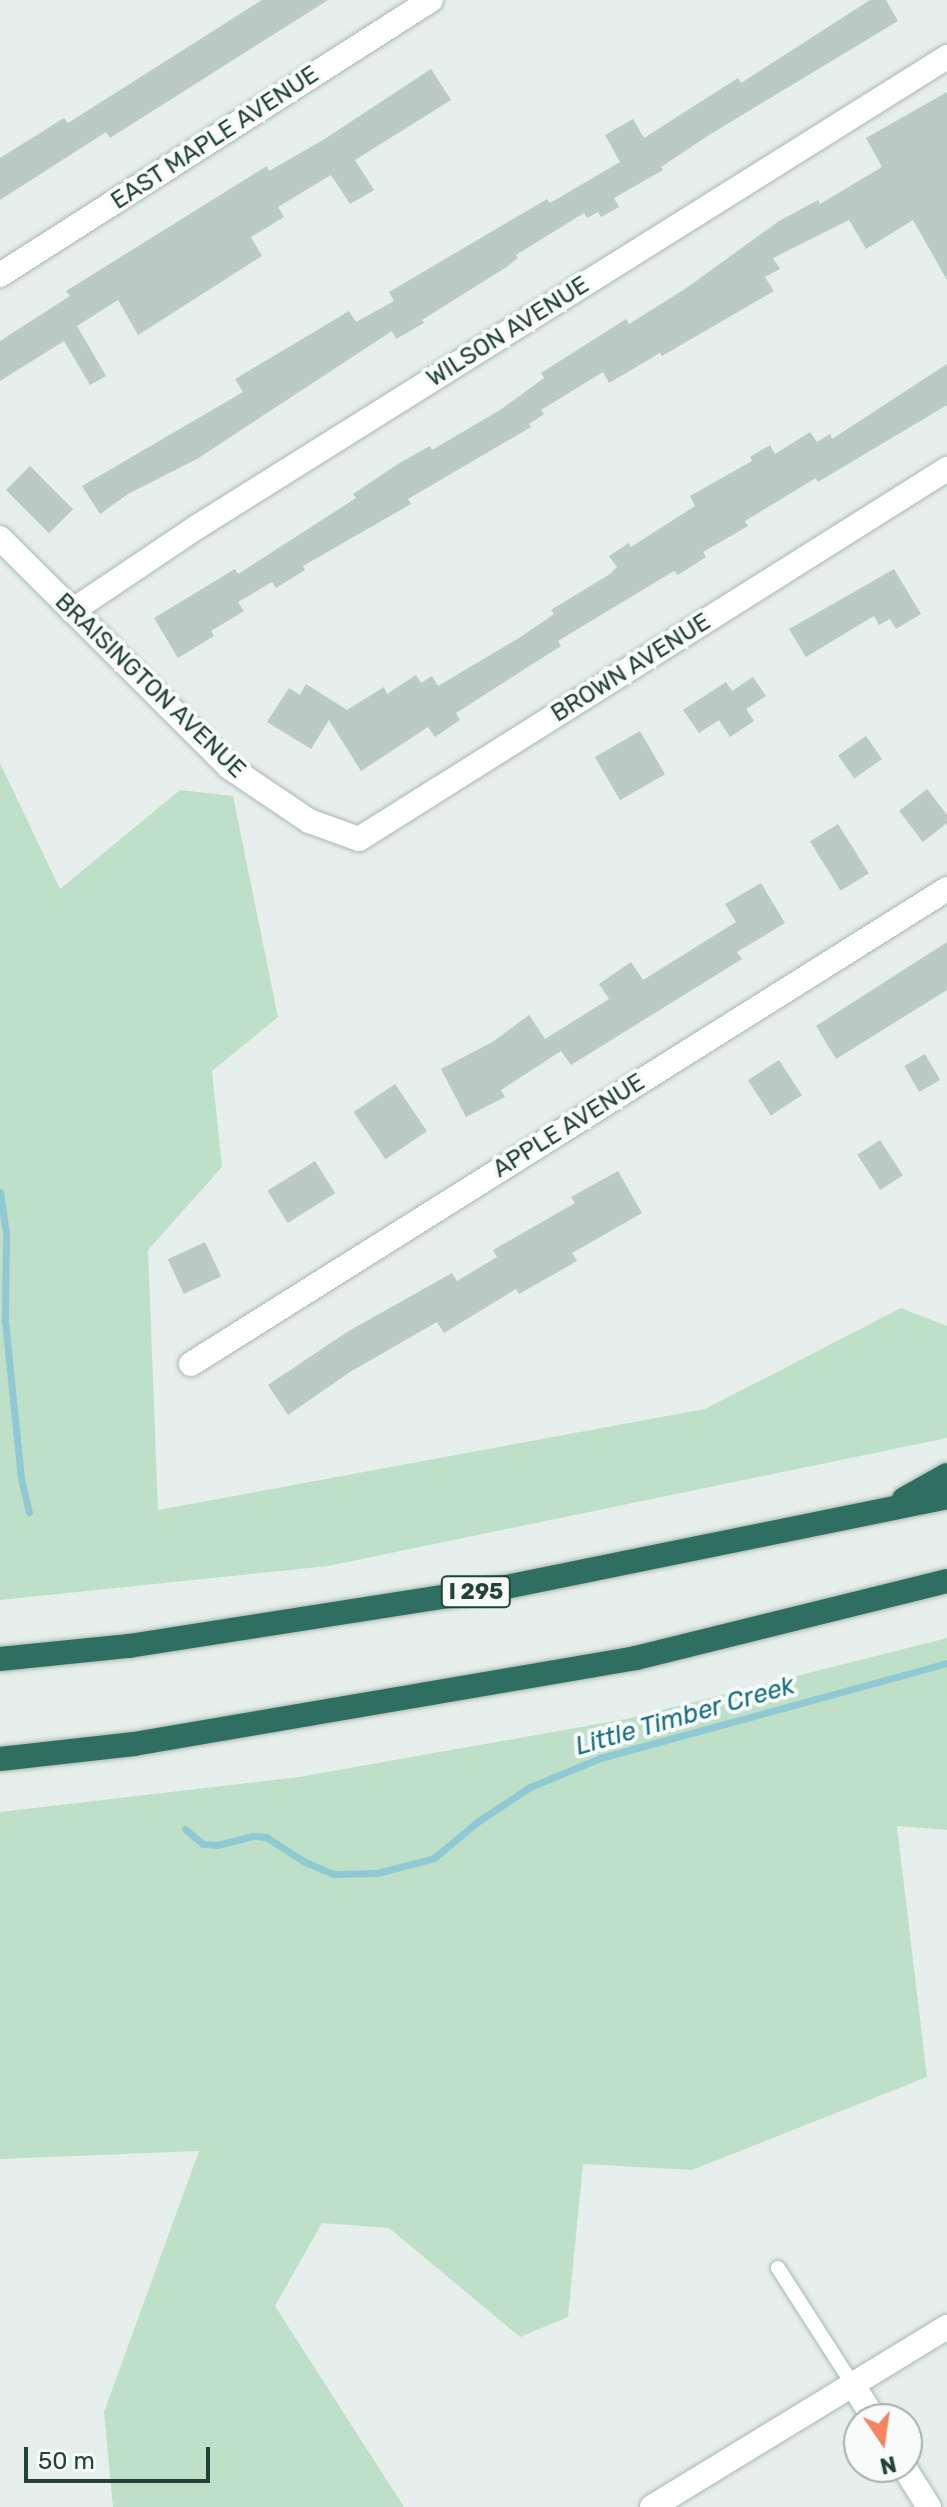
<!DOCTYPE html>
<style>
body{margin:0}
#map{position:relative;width:947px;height:2507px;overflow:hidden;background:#e6efeb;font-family:Rubik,sans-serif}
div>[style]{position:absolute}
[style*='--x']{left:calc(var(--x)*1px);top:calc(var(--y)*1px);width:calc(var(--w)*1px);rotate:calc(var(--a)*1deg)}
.green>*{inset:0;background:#bfe0c8}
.stream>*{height:7px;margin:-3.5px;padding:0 3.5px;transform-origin:3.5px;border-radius:3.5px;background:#8ec9d4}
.building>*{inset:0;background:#bbcac4;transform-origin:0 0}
.roads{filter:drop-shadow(0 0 2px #a8b8b2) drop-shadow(0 0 2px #a8b8b2)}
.service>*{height:14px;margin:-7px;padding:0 7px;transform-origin:7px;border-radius:7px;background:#fff}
.minor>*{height:24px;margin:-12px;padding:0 12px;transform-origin:12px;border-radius:12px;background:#fff}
.motorway>*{height:24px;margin:-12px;padding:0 12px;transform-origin:12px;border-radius:12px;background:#2f6f62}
span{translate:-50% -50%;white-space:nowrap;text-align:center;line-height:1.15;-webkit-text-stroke:8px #f7fbf9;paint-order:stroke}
.shield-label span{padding:2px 6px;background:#f7fbf9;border:2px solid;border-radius:6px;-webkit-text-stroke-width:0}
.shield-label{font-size:22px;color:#24423a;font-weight:700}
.street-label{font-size:24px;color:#24423a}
.water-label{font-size:26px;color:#1c6f80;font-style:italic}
.north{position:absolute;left:843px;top:2403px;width:80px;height:80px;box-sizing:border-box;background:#f7fbf9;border:2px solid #a3b1ad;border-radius:50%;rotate:167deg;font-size:22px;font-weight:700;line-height:32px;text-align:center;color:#24423a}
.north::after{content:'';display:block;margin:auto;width:28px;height:36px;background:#f4845f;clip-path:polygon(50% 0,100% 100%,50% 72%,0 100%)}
.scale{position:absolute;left:24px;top:2447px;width:186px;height:36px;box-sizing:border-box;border:4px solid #24423a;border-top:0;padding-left:10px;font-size:24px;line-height:28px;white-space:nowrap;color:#24423a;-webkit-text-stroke:6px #f7fbf9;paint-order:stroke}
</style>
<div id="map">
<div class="green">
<i style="clip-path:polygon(0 763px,60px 889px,180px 790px,233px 796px,278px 1017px,212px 1071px,222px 1167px,148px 1250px,158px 1510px,705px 1409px,901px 1308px,947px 1326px,947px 1438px,328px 1566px,0 1600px)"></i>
<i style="clip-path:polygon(947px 1638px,947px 1830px,897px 1826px,927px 2077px,692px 2170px,583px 2164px,568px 2317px,520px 2337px,389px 2228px,322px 2223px,275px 2306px,404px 2507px,113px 2507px,104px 2412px,199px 2151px,0 2159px,0 1812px,299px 1777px,626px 1719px)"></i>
</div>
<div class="stream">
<i style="--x:0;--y:1192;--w:41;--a:81.7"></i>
<i style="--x:6;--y:1233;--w:88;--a:90.7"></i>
<i style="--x:5;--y:1321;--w:158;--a:84.2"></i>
<i style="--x:21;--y:1478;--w:35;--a:77"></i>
<i style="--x:185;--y:1829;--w:23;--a:40"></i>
<i style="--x:203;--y:1844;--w:14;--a:4"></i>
<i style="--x:217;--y:1845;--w:36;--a:-14"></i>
<i style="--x:252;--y:1836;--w:14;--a:4"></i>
<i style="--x:266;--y:1837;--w:46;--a:32.7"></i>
<i style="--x:305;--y:1862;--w:30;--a:23"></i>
<i style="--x:333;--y:1874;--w:44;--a:-1.3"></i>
<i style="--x:377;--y:1873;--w:59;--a:-14.7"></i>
<i style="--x:434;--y:1858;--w:56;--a:-39.9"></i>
<i style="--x:477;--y:1822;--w:64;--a:-33.4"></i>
<i style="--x:530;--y:1787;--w:76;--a:-22.5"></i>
<i style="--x:600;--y:1758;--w:360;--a:-15.3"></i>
</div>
<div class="building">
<i style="clip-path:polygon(262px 0,328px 0,110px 138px,106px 132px,0 200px,0 158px,64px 118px,68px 123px)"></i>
<i style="clip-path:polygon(870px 0,886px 0,898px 21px,709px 135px,661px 167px,663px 170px,614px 198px,619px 207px,601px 217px,598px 212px,587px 218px,584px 213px,516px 255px,518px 258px,505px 268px,422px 320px,424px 323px,396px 339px,392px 331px,197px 459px,128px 494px,100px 514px,82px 486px,243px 392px,235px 379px,349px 311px,356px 322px,394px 301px,389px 292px,547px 199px,550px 203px,620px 162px,605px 135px,633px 119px,644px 138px,738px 78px,741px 83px)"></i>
<i style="clip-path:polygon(431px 69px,451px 100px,355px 160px,374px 190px,350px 204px,331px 175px,278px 207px,284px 217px,251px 237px,262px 256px,138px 335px,118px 300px,77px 326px,106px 376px,90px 385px,64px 341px,0 381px,0 341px,70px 296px,66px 291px,267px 166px,269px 171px,323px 140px)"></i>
<i style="clip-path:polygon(947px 92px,947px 280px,913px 220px,866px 249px,849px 220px,773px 258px,780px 269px,765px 277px,774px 291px,662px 356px,660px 353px,609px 383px,603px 372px,541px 410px,544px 414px,529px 424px,531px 427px,408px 499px,411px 504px,303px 566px,305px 570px,276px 588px,272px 582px,238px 602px,244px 611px,211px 631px,214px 636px,178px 658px,154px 618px,235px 569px,238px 574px,356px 498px,353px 494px,401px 462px,430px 446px,432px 450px,500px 410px,544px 378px,541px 373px,626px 319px,629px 324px,685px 289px,779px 221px,818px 200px,820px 204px,882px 167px,866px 138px)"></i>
<i style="clip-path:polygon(947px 364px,947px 405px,818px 482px,816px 478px,745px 521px,748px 526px,703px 552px,706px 557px,678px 575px,674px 571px,558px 641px,561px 646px,456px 713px,460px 720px,435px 737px,428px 727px,361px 771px,329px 720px,311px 749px,267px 722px,289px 688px,300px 695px,306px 684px,347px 710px,384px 687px,387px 694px,416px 675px,421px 683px,432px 676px,438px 686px,519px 638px,554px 614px,551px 610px,610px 574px,617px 567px,609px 556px,629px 543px,631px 547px,695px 506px,690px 496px,752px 461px,750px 457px,770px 445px,775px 454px,810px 432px,817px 442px,830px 434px,832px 439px)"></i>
<i style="left:30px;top:466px;width:61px;height:34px;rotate:45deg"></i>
<i style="clip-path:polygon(894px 569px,921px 614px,896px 629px,890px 619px,879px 625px,874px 616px,806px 657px,789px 629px)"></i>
<i style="clip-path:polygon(753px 677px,766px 696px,746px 709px,754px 721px,730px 737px,719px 720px,699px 733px,683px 710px,726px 682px,732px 691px)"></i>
<i style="left:640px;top:731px;width:50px;height:52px;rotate:60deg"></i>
<i style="left:866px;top:736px;width:28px;height:34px;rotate:55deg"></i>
<i style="clip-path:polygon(927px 789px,947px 815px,947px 823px,923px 842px,899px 811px)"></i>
<i style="left:838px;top:824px;width:58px;height:33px;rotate:58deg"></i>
<i style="clip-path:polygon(761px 883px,785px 923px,737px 952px,742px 959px,571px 1065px,561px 1051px,501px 1090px,505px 1097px,466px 1117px,441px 1069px,494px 1041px,529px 1015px,545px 1039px,609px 999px,599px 984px,631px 962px,643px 980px,736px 922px,725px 904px)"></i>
<i style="clip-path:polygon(947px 942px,947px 990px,836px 1059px,816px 1026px)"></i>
<i style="left:925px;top:1054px;width:30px;height:24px;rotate:60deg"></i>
<i style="left:779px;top:1060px;width:42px;height:37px;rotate:57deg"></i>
<i style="left:395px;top:1084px;width:57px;height:50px;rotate:56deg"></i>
<i style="left:880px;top:1140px;width:42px;height:27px;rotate:57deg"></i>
<i style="left:315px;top:1161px;width:38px;height:56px;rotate:58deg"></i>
<i style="clip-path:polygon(618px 1171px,642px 1213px,572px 1253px,577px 1261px,519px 1294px,516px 1289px,444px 1333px,437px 1322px,350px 1372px,288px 1415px,268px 1385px,347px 1332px,452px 1273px,457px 1281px,497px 1257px,493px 1250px,575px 1203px,571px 1197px)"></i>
<i style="left:205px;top:1242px;width:38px;height:41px;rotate:65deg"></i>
</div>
<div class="roads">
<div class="service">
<i style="--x:778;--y:2268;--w:139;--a:57.3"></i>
</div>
<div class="minor">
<i style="--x:0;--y:275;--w:511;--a:-32.54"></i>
<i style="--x:0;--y:538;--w:324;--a:45"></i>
<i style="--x:229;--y:767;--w:97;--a:34"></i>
<i style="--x:309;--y:821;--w:53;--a:19.8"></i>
<i style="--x:359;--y:839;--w:695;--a:-32.18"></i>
<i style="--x:72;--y:611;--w:151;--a:-33.9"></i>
<i style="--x:197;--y:527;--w:885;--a:-32.07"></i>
<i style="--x:191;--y:1364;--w:893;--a:-32.14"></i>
<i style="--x:853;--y:2385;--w:40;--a:58"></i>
<i style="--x:904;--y:2467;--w:47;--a:58"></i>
<i style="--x:652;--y:2507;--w:346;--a:-31.4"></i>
</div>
<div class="motorway">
<i style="--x:904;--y:1499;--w:49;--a:-29.2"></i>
<i style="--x:0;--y:1659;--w:130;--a:-5.8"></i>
<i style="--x:129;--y:1646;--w:382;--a:-8.9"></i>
<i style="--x:506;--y:1587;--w:450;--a:-11.5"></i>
<i style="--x:0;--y:1759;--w:135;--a:-6.4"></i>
<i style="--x:134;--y:1744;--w:509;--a:-9.72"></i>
<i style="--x:636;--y:1658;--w:320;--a:-13.9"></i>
</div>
</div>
<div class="shield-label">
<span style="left:476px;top:1592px">I 295</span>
</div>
<div class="street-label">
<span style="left:215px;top:138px;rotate:-33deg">EAST MAPLE AVENUE</span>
<span style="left:508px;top:332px;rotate:-32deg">WILSON AVENUE</span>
<span style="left:631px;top:668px;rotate:-32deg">BROWN AVENUE</span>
<span style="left:150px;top:686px;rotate:44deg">BRAISINGTON AVENUE</span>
<span style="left:569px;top:1126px;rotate:-32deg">APPLE AVENUE</span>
</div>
<div class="water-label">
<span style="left:685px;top:1716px;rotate:-16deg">Little Timber Creek</span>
</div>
<div class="north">N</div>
<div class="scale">50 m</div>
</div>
